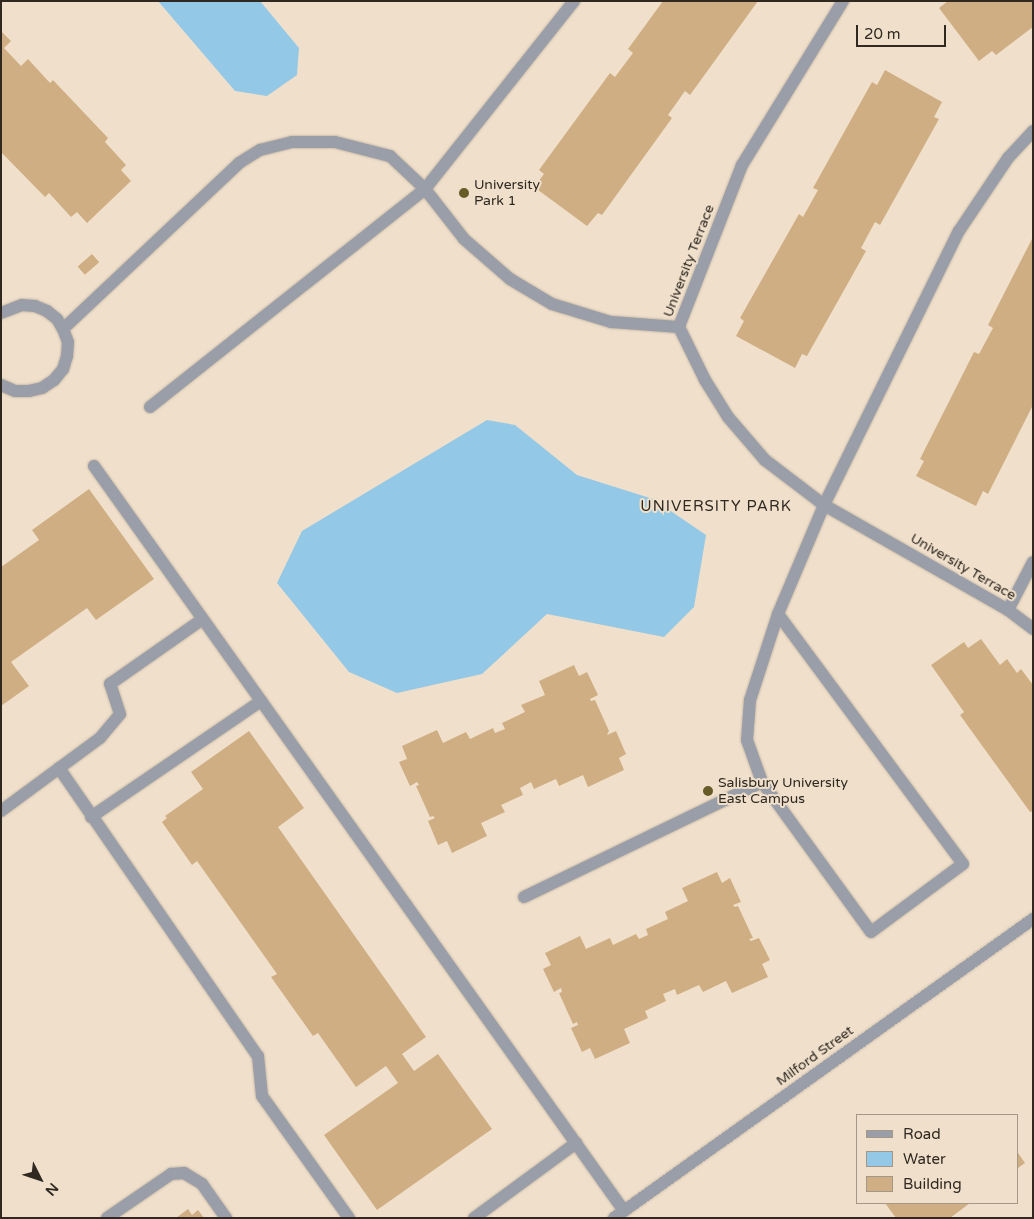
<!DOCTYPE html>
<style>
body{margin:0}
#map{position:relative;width:1034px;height:1219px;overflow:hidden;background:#f0e0cb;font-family:"Varela Round",sans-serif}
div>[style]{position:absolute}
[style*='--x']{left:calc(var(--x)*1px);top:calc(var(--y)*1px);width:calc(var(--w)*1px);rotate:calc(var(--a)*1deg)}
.water>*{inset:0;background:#93c8e6}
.building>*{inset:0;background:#cfae83;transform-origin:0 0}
.roads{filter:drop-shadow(0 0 1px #c9bba9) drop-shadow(0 0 1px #c9bba9)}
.lane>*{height:12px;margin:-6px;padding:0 6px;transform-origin:6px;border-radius:6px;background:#9a9ea8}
.street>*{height:12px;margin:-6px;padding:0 6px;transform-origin:6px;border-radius:6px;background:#9a9ea8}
.dots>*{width:14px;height:14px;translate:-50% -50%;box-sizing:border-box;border:2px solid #f0e0cb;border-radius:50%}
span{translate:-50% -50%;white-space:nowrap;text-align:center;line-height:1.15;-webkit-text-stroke:4px #f0e0cb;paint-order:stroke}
.poi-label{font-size:14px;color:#2f2922}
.left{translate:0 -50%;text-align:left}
.street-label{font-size:14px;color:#2f2922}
.neighbourhood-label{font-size:15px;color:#2f2922;letter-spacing:1px}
.frame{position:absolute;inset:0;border:2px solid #2f2922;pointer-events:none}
.legend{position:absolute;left:856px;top:1114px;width:162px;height:90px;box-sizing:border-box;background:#f0e0cb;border:1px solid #a39787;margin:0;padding:6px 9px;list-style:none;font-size:15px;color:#2f2922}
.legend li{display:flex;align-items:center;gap:10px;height:25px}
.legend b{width:25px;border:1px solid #a39787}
.north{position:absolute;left:15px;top:1154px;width:50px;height:50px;-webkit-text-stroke:4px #f0e0cb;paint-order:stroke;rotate:131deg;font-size:14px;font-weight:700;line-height:20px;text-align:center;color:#2f2922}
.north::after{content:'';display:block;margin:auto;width:18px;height:22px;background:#2f2922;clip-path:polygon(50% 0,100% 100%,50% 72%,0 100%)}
.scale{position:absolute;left:856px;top:25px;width:90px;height:22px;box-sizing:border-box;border:2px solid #2f2922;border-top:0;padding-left:6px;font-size:15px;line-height:18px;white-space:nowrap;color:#2f2922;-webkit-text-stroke:4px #f0e0cb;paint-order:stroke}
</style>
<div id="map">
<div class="water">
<i style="clip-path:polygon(158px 1px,260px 1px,299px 48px,297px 75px,267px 96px,235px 91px)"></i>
<i style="clip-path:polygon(487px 420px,515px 425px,577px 475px,653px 499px,706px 535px,694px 607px,664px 637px,547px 614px,482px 674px,397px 693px,349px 672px,277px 583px,302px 531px)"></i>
</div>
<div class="building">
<i style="clip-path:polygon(663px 1px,758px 1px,690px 95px,685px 91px,668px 115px,672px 118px,602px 215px,598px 213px,587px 226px,534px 187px,544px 174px,539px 170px,610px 73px,615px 77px,633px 53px,628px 49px)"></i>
<i style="clip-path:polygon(948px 1px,1033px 1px,1033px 27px,996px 55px,992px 51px,979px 61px,939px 8px)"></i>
<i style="clip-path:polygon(1px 31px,11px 41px,4px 48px,21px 66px,28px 59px,50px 83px,53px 80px,108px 138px,105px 142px,126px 165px,121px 170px,131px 181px,87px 223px,77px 212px,71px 217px,49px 193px,45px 197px,1px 152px)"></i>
<i style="clip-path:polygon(885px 70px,942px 102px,934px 117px,939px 119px,880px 225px,875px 222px,861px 248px,866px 251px,807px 356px,802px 354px,795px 368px,736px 336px,744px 321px,740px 318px,799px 214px,803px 217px,818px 190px,813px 188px,872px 82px,877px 85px)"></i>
<i style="clip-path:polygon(1033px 237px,1033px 405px,988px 494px,983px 491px,976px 506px,916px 476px,924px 461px,920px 459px,974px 352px,979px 354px,993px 328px,988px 325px)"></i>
<i style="left:92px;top:254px;width:11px;height:19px;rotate:49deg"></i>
<i style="clip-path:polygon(89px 489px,154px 579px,96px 620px,87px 608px,11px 662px,29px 686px,1px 706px,1px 567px,39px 540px,32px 530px)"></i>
<i style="clip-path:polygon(981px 639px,1000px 665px,1007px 659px,1017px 673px,1021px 669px,1033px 685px,1033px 811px,1030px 812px,960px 715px,964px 712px,931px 665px,964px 642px,968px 648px)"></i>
<i style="clip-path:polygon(574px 665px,579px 676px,587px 672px,598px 695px,590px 699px,591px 701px,595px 700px,609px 731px,607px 735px,616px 731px,626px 754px,619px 758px,624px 770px,588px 787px,583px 775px,559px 786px,556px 779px,534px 789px,531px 782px,520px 788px,523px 795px,501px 805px,505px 812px,481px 823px,487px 836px,452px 853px,447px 841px,438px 845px,428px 821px,435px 818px,433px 816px,430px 817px,416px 786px,419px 785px,417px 782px,410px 786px,399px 762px,407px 759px,402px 746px,437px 730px,443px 743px,466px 732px,470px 739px,493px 728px,495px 733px,505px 729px,502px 723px,525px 712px,521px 705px,545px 695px,539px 681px)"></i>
<i style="clip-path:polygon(249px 731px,304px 808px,278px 827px,426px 1037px,402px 1054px,414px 1071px,438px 1054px,492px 1129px,377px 1210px,324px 1135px,398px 1083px,386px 1066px,356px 1087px,318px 1033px,313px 1036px,271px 977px,277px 974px,197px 861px,192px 865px,162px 822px,167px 818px,165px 816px,203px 789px,191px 772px)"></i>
<i style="clip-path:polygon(717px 872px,722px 883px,730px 878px,741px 902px,733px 905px,735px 907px,738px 906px,753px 938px,749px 939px,751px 941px,759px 938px,770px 960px,762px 964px,768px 977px,732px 993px,726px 981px,703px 992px,699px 985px,677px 995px,675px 989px,663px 994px,666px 1001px,645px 1011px,648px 1018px,624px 1029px,630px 1043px,595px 1059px,590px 1048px,582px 1052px,571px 1028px,578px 1025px,577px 1022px,573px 1024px,559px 993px,562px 992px,561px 988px,554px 992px,543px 969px,551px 965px,545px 953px,580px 936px,586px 949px,610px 938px,613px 945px,636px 934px,639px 939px,648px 935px,646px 929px,668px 919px,665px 912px,688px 901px,682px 888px)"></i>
<i style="clip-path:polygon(1018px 1153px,1025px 1163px,1018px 1168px)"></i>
<i style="clip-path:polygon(885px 1203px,970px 1203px,950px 1218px,896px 1218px)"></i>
<i style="clip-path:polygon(188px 1209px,192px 1215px,198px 1210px,204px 1218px,176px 1218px)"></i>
</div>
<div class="roads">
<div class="lane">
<i style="--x:843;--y:1;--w:193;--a:121.6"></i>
<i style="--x:742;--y:165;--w:174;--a:111.3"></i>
<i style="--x:679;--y:327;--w:59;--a:63.9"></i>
<i style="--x:705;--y:380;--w:44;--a:58.1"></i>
<i style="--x:728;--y:417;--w:57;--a:49.3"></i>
<i style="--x:765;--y:460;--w:74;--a:37.3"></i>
<i style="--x:824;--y:505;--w:212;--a:29.7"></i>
<i style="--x:1008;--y:610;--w:31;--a:37"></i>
<i style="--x:1;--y:313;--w:22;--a:-21"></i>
<i style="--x:22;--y:305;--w:13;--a:4"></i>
<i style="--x:35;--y:306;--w:13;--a:23"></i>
<i style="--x:47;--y:311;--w:13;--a:39"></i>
<i style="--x:57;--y:319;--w:12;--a:59"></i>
<i style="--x:63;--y:329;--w:14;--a:69"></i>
<i style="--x:68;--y:342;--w:14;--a:94"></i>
<i style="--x:67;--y:356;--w:14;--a:107"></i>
<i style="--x:63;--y:369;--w:14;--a:129"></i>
<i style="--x:54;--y:380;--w:14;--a:146"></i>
<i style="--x:42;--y:388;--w:13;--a:167"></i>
<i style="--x:29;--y:391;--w:14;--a:180"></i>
<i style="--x:15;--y:391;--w:15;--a:-157"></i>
<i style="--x:63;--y:329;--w:242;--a:-43.3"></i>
<i style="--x:239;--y:163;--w:25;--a:-32"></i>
<i style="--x:260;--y:150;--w:33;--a:-14"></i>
<i style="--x:292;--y:142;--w:43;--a:0"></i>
<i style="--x:335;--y:142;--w:57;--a:14.3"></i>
<i style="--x:390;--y:156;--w:48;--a:43.3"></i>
<i style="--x:425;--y:189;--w:63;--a:52"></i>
<i style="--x:464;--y:239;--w:61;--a:41"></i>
<i style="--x:510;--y:279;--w:49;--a:30.8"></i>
<i style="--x:552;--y:304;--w:62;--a:17"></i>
<i style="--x:611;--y:322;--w:68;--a:4.2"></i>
<i style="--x:150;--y:407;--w:351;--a:-38.4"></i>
<i style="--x:425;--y:189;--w:240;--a:-51.6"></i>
<i style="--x:94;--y:466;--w:914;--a:54.57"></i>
<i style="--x:1008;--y:610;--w:54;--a:-62.5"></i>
<i style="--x:778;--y:614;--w:90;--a:108"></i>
<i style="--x:750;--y:700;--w:40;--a:94.3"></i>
<i style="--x:747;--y:740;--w:45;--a:70.3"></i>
<i style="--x:762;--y:782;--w:185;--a:54"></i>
<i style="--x:871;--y:932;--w:114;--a:-36.5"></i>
<i style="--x:963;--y:864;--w:311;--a:-126.5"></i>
<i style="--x:778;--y:614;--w:118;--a:-67.1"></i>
<i style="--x:824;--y:505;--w:305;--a:-63.8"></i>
<i style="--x:959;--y:231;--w:88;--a:-56.1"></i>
<i style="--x:1008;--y:158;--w:37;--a:-47"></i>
<i style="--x:59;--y:768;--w:350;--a:55.4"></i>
<i style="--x:258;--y:1056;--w:40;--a:84.3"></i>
<i style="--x:262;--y:1096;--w:150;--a:54.5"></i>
<i style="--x:1;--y:811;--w:123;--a:-36.4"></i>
<i style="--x:100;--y:738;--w:31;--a:-50"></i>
<i style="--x:120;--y:714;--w:32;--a:-108"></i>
<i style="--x:110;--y:684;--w:113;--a:-35"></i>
<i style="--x:91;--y:817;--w:206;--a:-34.3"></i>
<i style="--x:524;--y:897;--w:264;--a:-25.8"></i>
<i style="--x:107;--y:1218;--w:78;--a:-34.5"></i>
<i style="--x:171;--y:1174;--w:13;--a:-4"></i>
<i style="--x:184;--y:1173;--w:21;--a:31"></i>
<i style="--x:202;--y:1184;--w:42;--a:54.8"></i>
<i style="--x:474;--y:1218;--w:127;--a:-36.3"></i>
</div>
<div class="street">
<i style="--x:614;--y:1218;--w:515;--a:-35.51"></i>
</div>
</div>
<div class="dots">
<i style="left:464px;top:193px;background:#665c28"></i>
<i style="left:708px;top:791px;background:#665c28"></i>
</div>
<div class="poi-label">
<span class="left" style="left:474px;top:193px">University<br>Park 1</span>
<span class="left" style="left:718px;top:791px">Salisbury University<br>East Campus</span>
</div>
<div class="street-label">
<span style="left:689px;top:261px;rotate:-69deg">University Terrace</span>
<span style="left:963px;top:567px;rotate:30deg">University Terrace</span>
<span style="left:815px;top:1056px;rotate:-36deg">Milford Street</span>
</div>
<div class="neighbourhood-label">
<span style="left:716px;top:507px">UNIVERSITY PARK</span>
</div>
<div class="frame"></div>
<ul class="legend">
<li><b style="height:6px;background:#9a9ea8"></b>Road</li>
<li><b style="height:14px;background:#93c8e6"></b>Water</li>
<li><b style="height:14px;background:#cfae83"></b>Building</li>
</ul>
<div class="north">N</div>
<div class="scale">20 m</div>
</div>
